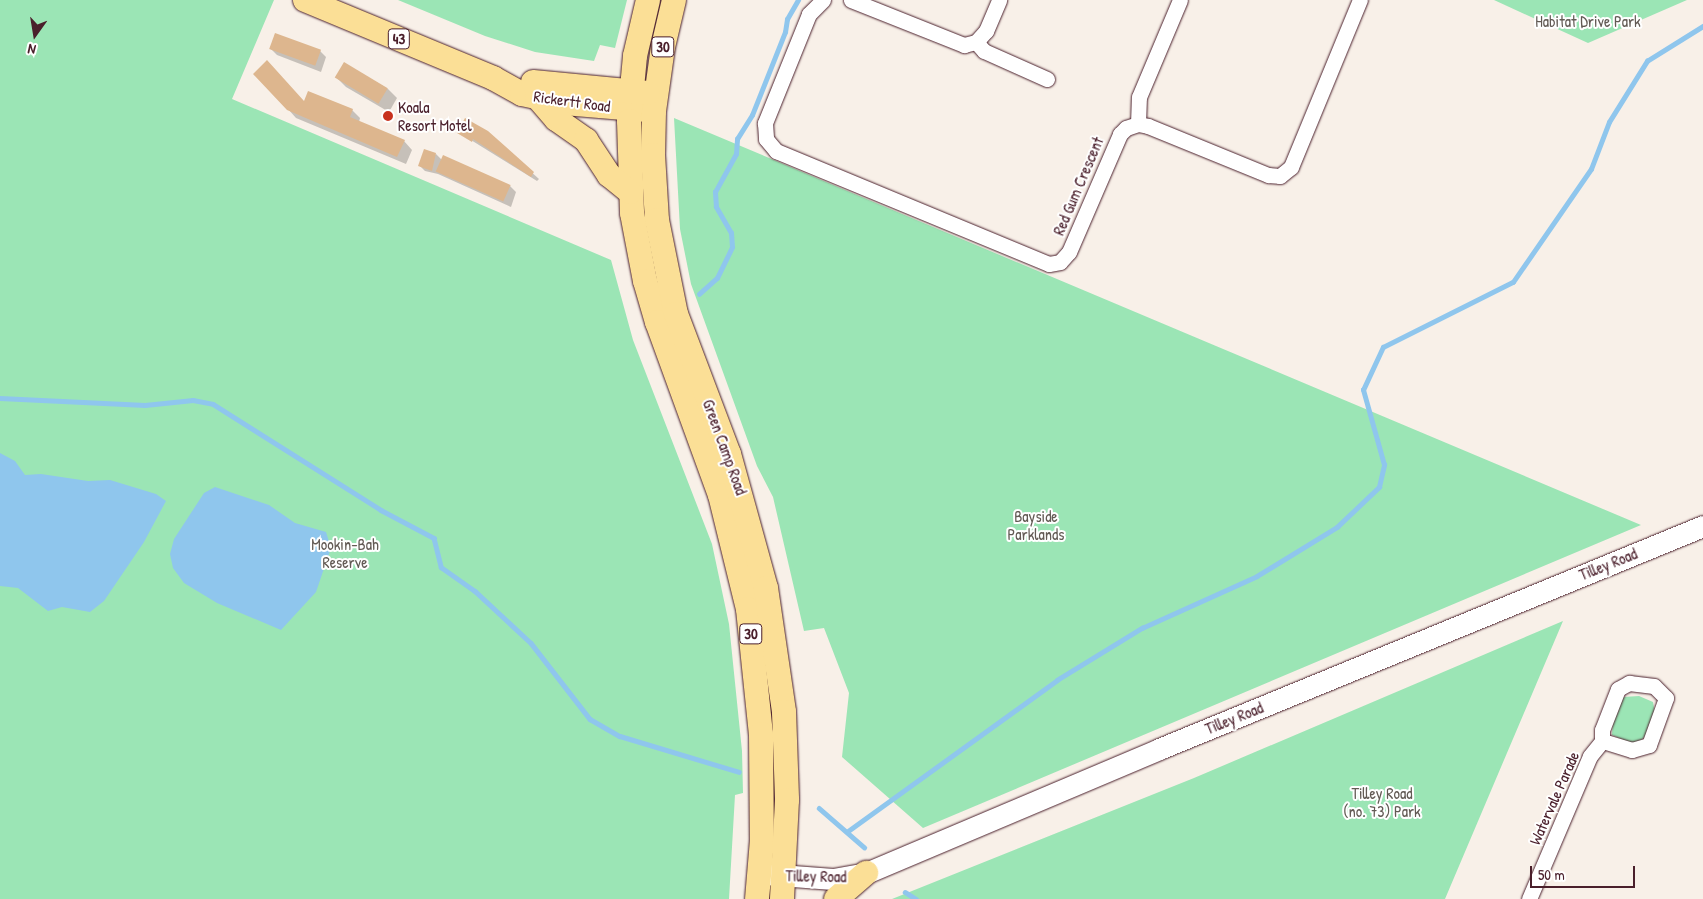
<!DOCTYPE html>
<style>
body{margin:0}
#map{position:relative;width:1703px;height:899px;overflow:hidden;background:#f8f0e8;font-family:"Patrick Hand",sans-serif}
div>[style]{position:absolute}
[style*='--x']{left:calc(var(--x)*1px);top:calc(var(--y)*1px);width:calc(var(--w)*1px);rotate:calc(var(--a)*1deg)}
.green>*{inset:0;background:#9be5b5}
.water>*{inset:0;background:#8fc6ed}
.shadow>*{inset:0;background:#0003}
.stream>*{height:4.5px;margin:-2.25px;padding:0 2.25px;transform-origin:2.25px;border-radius:2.25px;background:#8fc6ed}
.building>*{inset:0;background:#ddb68e;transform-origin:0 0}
.roads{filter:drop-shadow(0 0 1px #4a1f2b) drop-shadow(0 0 1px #4a1f2b)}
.street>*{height:15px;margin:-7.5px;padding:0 7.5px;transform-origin:7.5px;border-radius:7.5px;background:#fff}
.secondary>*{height:21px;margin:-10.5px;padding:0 10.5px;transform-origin:10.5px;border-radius:10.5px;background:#fff}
.primary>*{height:24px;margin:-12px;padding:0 12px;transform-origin:12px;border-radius:12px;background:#fbdf96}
.dots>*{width:14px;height:14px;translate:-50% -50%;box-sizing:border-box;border:2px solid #fff;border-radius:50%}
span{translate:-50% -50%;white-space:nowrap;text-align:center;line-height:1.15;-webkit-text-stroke:4px #fff;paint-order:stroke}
.shield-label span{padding:1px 4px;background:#fff;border:1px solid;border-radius:4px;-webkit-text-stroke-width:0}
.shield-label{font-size:15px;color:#4a1f2b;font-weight:700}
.park-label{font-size:16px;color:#625a54}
.street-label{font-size:16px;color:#4a1f2b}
.poi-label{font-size:16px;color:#4a1f2b}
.left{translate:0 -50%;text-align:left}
.north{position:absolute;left:10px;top:10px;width:50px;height:50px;-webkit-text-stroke:4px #fff;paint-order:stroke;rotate:193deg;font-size:14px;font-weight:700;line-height:20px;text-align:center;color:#4a1f2b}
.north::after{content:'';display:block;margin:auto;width:18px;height:22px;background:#4a1f2b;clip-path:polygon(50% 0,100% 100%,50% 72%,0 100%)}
.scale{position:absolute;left:1530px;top:866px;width:105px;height:22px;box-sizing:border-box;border:2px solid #4a1f2b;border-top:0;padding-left:6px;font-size:15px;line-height:18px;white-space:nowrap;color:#4a1f2b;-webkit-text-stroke:4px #fff;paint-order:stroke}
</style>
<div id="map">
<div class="green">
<i style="clip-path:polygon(0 0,274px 0,232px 99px,611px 260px,633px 340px,712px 544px,729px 624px,742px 751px,743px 793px,735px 795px,729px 899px,0 899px)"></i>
<i style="clip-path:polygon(398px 0,627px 0,615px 48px,600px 45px,594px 61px,535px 52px,485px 36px)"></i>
<i style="clip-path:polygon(1494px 0,1687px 0,1588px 43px)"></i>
<i style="clip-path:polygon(674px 118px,1216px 346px,1641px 525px,923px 828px,842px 757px,849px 693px,824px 628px,804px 631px,773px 497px,757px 466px,691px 284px,680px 229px)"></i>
<i style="clip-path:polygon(1563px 621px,1445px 899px,892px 899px,1194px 778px)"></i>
<i style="clip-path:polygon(1639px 696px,1653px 702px,1655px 713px,1647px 735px,1635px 745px,1612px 735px,1613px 721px,1623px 697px)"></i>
</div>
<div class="water">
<i style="clip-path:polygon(0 453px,15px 461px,25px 475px,41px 474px,88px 481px,110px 480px,156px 494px,166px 501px,144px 542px,104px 601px,90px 612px,62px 607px,48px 611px,18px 588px,0 586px)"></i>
<i style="clip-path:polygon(215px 487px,269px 505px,295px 523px,326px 532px,331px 548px,316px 592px,281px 630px,217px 603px,184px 583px,173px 568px,170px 554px,174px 539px,204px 493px)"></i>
</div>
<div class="shadow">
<i style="clip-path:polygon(271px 49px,320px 51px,326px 57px,321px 72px,277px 55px)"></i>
<i style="clip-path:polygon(345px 64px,388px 89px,397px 98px,389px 112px,346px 87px,337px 78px)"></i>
<i style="clip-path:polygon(305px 102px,352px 110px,360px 118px,359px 122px,404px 141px,412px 150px,406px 164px,296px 118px,288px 109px)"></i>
<i style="clip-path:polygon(458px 132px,487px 132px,539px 179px,537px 181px)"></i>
<i style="clip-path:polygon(436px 154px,442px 160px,510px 186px,516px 192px,511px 207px,438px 174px,425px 171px,419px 165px)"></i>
</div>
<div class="stream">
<i style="--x:699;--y:294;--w:24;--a:-42"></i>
<i style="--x:717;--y:278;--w:34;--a:-64"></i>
<i style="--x:732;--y:247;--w:14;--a:-94"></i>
<i style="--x:731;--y:233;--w:30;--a:-120"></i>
<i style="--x:716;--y:207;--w:15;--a:-94"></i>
<i style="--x:715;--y:192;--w:43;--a:-61.1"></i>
<i style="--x:736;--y:154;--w:15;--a:-86"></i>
<i style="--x:737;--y:139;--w:28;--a:-58"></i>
<i style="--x:752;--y:115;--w:89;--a:-68.3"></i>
<i style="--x:785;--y:32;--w:13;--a:-81"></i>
<i style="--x:787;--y:19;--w:22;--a:-60"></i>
<i style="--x:0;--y:398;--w:145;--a:2.8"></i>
<i style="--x:145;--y:405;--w:48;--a:-5.9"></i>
<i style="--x:193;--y:400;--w:20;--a:11"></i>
<i style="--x:213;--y:404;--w:199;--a:32.2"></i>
<i style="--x:381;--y:510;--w:60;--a:27.8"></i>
<i style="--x:434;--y:538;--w:30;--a:76"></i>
<i style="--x:441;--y:567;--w:42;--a:35.2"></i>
<i style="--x:475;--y:591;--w:76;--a:42.9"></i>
<i style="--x:531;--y:643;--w:96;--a:52.2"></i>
<i style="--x:590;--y:719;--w:34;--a:30"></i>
<i style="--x:620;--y:736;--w:124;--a:16.8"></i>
<i style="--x:819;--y:808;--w:60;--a:40.9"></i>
<i style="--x:848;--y:831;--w:258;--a:-35.8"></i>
<i style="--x:1057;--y:680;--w:100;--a:-31.5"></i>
<i style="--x:1142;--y:628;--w:126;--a:-24.3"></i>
<i style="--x:1257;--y:576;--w:94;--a:-31.5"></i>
<i style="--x:1337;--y:527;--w:58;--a:-43.6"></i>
<i style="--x:1379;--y:487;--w:23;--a:-77"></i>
<i style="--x:1384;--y:465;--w:78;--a:-105.6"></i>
<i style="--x:1363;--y:390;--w:47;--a:-65.1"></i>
<i style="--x:1383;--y:347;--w:145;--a:-26.6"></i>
<i style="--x:1513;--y:282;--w:137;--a:-55.4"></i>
<i style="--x:1591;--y:169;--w:50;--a:-69"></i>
<i style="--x:1609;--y:122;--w:72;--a:-58.1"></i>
<i style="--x:1647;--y:61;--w:66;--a:-32"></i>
<i style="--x:905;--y:892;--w:13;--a:32"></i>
</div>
<div class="building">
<i style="left:275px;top:33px;width:49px;height:17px;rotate:20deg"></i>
<i style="clip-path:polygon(267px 60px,304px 101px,308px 91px,353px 109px,350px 117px,405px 140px,397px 157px,287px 110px,253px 74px)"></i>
<i style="left:344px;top:62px;width:51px;height:18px;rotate:31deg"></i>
<i style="clip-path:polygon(465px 118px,488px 131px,534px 172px,531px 177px,473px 139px,472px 142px,457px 133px)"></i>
<i style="clip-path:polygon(424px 149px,436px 153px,432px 171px,418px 166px)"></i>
<i style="left:443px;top:155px;width:74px;height:18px;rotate:24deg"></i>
</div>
<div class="roads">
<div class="street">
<i style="--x:823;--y:0;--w:20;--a:135"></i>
<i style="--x:809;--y:14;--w:118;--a:112"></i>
<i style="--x:765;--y:123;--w:16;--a:86"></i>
<i style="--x:766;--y:139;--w:16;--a:50"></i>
<i style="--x:776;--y:151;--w:295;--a:22.5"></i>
<i style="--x:1049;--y:264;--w:11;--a:-10"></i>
<i style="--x:1060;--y:262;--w:13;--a:-48"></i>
<i style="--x:1069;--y:252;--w:129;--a:-66.6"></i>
<i style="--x:1120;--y:134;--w:8;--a:-45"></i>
<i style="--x:1126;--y:128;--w:13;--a:-18"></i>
<i style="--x:1138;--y:124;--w:10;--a:11"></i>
<i style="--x:1148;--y:126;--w:130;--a:22.2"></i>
<i style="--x:1268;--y:175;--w:12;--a:5"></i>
<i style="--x:1280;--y:176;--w:14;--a:-39"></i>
<i style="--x:1291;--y:167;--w:181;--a:-67.6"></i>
<i style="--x:851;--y:0;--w:122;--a:21.7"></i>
<i style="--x:964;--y:45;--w:12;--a:-14"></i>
<i style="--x:976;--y:42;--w:15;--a:-48"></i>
<i style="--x:986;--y:31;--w:34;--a:-67"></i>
<i style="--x:976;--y:42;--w:12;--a:48"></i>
<i style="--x:984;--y:51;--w:69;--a:24"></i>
<i style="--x:1138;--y:124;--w:27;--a:-88"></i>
<i style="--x:1139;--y:97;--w:105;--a:-67.1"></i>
<i style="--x:1529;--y:899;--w:155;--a:-66.9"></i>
<i style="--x:1590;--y:756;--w:19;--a:-51"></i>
<i style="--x:1602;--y:741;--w:11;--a:-90"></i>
<i style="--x:1602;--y:730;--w:44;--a:-68.7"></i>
<i style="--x:1618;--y:689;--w:13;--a:-29"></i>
<i style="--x:1629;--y:683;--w:25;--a:7"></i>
<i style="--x:1654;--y:686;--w:17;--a:45"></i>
<i style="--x:1666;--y:698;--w:50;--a:109.9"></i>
<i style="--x:1649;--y:745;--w:18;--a:164"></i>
<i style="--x:1632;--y:750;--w:31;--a:-163"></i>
</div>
<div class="secondary">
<i style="--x:766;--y:874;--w:67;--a:4.3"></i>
<i style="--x:833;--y:879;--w:34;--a:-10"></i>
<i style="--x:866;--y:873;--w:318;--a:-22.9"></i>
<i style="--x:1159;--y:749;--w:588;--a:-22.29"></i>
</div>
<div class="primary">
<i style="--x:305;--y:0;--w:204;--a:22.5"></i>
<i style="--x:493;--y:78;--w:33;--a:29"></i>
<i style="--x:522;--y:94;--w:43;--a:12.1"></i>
<i style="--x:564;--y:103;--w:81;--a:4.9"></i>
<i style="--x:648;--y:0;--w:57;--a:103.1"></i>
<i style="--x:635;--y:56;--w:65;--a:95.3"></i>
<i style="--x:629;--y:121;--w:92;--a:88.1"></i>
<i style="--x:632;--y:213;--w:69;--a:79.2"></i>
<i style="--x:645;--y:281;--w:43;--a:73.7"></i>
<i style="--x:657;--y:322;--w:184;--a:70"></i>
<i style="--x:720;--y:495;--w:117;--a:76.2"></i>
<i style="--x:748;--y:609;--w:126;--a:84.1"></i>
<i style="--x:761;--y:734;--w:106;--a:89.5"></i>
<i style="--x:762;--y:840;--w:59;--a:94.8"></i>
<i style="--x:674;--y:0;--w:48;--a:103.2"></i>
<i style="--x:663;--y:47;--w:65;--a:98"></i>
<i style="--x:654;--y:111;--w:44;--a:91.3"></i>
<i style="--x:653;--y:155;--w:65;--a:86.5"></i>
<i style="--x:657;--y:220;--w:96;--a:78.6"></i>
<i style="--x:676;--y:314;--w:150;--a:69.3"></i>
<i style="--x:729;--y:454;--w:139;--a:74.6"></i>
<i style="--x:766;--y:588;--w:125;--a:81.7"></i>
<i style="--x:784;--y:712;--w:88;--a:88"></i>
<i style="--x:787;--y:800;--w:99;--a:92.9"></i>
<i style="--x:533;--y:82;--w:115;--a:5.5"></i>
<i style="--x:537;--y:97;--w:29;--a:49"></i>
<i style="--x:556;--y:119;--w:37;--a:35"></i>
<i style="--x:586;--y:140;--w:42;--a:56.7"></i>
<i style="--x:609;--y:175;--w:27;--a:39"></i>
<i style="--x:836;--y:899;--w:40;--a:-41"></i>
</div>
</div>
<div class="dots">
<i style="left:388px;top:116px;background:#c8321e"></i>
</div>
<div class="shield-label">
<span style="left:399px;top:39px">43</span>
<span style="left:663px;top:47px">30</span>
<span style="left:751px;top:634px">30</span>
</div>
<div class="park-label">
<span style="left:1588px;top:21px">Habitat Drive Park</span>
<span style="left:1036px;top:525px">Bayside<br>Parklands</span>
<span style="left:345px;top:553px">Mookin-Bah<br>Reserve</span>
<span style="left:1382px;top:802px">Tilley Road<br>(no. 73) Park</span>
</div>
<div class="street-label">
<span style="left:572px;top:101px;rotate:8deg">Rickertt Road</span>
<span style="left:1078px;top:186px;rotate:-67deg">Red Gum Crescent</span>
<span style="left:725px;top:447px;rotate:70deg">Green Camp Road</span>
<span style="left:1608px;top:564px;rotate:-22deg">Tilley Road</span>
<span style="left:1234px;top:718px;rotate:-22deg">Tilley Road</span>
<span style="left:1554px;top:798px;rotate:-66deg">Watervale Parade</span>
<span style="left:816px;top:876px;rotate:1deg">Tilley Road</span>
</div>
<div class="poi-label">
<span class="left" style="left:398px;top:116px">Koala<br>Resort Motel</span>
</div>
<div class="north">N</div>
<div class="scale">50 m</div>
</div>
